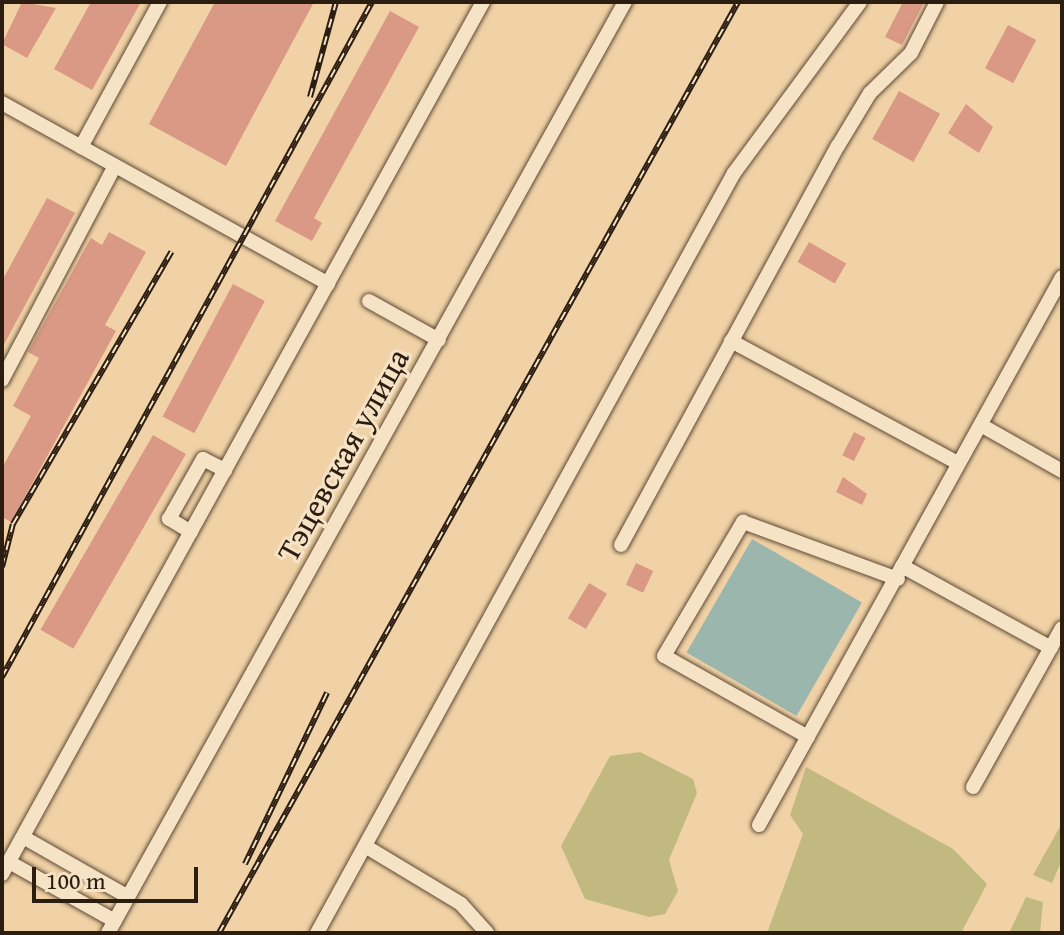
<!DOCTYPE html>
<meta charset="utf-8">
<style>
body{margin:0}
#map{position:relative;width:1064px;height:935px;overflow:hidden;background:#f1d2a6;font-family:"Gentium Book Plus",serif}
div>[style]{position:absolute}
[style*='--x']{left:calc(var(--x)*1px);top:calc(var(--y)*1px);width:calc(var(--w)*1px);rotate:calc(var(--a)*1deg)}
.green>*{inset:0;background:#c2b981}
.water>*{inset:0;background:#9bb6ad;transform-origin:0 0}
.building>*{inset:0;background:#d99984;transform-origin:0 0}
.roads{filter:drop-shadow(0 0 2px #5d4a36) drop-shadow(0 0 2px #5d4a36)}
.minor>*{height:14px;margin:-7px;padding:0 7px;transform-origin:7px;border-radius:7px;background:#f6e2c5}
.rail>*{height:6px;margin-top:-3px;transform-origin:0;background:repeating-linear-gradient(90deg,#f6e2c5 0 9px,#2c1d11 0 18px);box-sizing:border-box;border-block:2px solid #2c1d11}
span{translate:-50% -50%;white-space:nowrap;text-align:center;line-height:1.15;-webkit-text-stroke:6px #f6e2c5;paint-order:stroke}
.street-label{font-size:32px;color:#2c1d11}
.frame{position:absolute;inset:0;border:4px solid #2c1d11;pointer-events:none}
.scale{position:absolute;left:32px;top:867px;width:166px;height:36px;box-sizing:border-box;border:4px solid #2c1d11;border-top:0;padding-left:10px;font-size:24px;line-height:28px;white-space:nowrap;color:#2c1d11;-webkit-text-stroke:6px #f6e2c5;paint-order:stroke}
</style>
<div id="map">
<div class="green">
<i style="clip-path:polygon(640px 752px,693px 779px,697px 793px,669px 860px,678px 891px,665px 914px,649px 917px,585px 899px,561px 846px,610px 756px)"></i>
<i style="clip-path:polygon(806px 767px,953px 849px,987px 884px,961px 933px,767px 933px,803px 834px,790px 815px)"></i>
<i style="clip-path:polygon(1062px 823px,1062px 860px,1052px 883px,1033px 875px)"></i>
<i style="clip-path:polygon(1026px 897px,1043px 902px,1040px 933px,1009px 933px)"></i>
</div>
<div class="water">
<i style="left:752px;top:539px;width:127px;height:131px;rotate:30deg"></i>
</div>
<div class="building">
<i style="clip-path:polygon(22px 2px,56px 8px,27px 58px,2px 44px)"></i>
<i style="clip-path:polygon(91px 2px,141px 2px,92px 90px,54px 69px)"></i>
<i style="clip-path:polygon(215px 2px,314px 2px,226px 166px,149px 124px)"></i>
<i style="clip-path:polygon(903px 2px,924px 2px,902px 45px,885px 37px)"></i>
<i style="clip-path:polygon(390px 11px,419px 27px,314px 218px,322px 223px,312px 241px,275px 221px)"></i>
<i style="left:1008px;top:25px;width:32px;height:49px;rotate:28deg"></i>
<i style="left:899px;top:91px;width:47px;height:55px;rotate:29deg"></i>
<i style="clip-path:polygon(966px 104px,993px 127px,979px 153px,948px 133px)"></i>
<i style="clip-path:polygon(47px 198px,75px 213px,2px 348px,2px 281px)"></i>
<i style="clip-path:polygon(109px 232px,146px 252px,105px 325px,116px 331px,11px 522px,2px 517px,2px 468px,31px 416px,13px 406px,39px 358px,28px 352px,91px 238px,102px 245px)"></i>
<i style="left:809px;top:242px;width:43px;height:23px;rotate:30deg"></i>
<i style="left:233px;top:284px;width:36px;height:150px;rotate:28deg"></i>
<i style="left:854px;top:432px;width:13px;height:26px;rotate:27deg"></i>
<i style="left:153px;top:435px;width:38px;height:225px;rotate:30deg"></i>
<i style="clip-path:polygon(843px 477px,867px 494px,862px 505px,836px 492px)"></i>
<i style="left:636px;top:563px;width:19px;height:24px;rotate:25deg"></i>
<i style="left:589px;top:583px;width:21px;height:41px;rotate:31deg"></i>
</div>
<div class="roads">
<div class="minor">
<i style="--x:2;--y:103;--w:373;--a:29"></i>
<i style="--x:81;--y:147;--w:165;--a:-61.4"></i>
<i style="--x:369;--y:301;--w:80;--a:29.1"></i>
<i style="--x:731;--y:341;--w:255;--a:28.3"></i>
<i style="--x:2;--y:380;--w:242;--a:-62.2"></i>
<i style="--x:981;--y:425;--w:93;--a:29.6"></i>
<i style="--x:191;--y:532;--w:26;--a:-149"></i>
<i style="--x:169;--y:519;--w:69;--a:-60.5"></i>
<i style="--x:203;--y:459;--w:25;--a:27"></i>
<i style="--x:621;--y:545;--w:454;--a:-61.5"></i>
<i style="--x:838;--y:146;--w:62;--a:-58.9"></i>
<i style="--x:870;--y:93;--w:57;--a:-44.3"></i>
<i style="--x:911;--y:53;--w:57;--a:-63"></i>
<i style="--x:902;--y:566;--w:170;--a:28.8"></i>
<i style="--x:808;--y:737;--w:165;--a:-150.6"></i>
<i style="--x:664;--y:656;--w:156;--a:-59.5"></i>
<i style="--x:743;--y:522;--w:165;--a:20.2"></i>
<i style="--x:973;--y:787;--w:182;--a:-60.8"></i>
<i style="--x:759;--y:825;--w:626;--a:-61.06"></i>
<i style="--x:23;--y:837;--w:121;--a:29.7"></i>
<i style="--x:365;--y:846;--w:112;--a:31.1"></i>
<i style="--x:461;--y:904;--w:39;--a:48"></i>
<i style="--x:9;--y:862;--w:121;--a:29.1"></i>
<i style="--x:2;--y:874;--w:996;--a:-61.12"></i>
<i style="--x:108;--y:933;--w:1065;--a:-60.96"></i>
<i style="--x:317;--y:933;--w:867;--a:-61.25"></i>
<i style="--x:734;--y:173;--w:212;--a:-53.6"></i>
</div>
</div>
<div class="rail">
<i style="--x:310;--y:97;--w:98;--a:-74.7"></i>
<i style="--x:2;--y:567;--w:44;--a:-75.7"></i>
<i style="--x:13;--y:524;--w:315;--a:-59.8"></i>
<i style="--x:2;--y:677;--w:770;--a:-61.27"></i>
<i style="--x:245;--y:864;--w:190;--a:-64.4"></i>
<i style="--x:219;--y:933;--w:1066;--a:-60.86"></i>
</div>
<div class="street-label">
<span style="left:343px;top:455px;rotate:-61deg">Тэцевская улица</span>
</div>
<div class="frame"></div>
<div class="scale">100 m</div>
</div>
